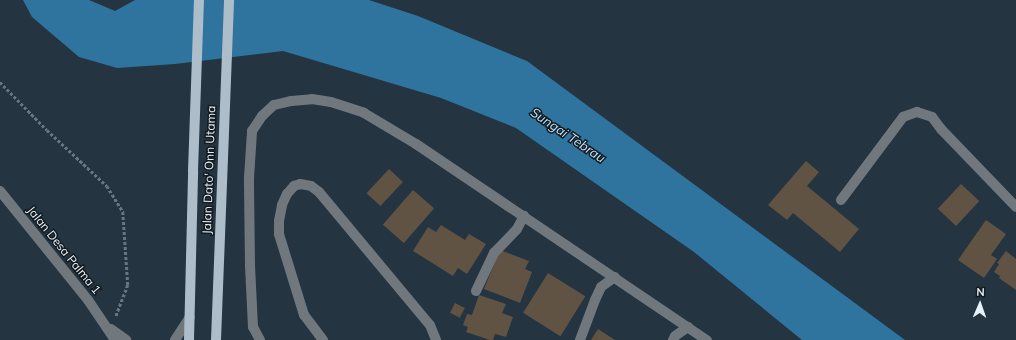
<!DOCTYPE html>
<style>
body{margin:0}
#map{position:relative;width:1016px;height:340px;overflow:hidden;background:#243440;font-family:Mulish,sans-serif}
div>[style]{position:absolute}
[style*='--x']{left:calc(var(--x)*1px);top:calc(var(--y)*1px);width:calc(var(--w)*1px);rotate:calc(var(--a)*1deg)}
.water>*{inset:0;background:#2e749f}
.building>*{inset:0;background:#615344;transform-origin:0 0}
.path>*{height:2.5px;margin-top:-1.25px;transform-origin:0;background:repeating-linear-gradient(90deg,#687680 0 3px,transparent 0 5px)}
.minor>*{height:10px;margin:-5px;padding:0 5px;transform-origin:5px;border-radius:5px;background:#70787e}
.major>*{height:10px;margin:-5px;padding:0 5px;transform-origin:5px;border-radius:5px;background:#adbeca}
span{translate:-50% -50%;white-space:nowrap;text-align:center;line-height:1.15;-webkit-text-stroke:3px #131b20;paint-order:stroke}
.street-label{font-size:12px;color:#e7f1f9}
.water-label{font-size:13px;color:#c1e4fe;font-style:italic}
.north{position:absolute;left:960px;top:284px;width:40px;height:40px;-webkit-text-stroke:3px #131b20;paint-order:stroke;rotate:2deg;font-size:11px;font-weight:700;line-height:16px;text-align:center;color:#e7f1f9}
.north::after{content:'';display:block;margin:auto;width:14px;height:18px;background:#e7f1f9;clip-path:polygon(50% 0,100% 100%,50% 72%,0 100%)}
</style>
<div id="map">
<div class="water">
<i style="clip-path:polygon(23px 0,89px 0,115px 11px,135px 0,369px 0,418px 16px,527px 61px,905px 340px,802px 340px,694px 252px,516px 128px,441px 98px,283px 51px,175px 64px,117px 68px,79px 57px,32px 17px)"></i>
</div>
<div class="building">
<i style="clip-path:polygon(806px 161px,819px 172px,807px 186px,859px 229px,840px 252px,793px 213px,787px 220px,768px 205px)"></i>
<i style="left:389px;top:169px;width:19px;height:33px;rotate:43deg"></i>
<i style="left:961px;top:184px;width:25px;height:34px;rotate:43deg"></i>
<i style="left:413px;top:190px;width:28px;height:46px;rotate:41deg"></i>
<i style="clip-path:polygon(986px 220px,1006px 234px,991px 255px,997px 259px,984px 278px,958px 260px)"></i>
<i style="clip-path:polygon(441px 225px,465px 240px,469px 234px,486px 244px,467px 274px,458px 268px,453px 276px,413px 251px,428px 227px,436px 232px)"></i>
<i style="clip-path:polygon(500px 250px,529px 261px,525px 269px,532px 272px,520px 303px,484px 289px)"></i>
<i style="clip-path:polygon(1006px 251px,1016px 259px,1016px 290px,999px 278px,1000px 276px,994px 272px,999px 264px,997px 263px)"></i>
<i style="left:548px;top:273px;width:44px;height:47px;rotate:32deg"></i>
<i style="clip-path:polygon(479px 295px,506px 304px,502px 313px,513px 317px,506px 337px,495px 334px,493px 340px,490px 340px,466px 332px,468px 327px,463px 325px,467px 314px,472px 315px)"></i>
<i style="left:455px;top:303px;width:11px;height:11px;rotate:27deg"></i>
<i style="clip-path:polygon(598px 329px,615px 340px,591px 340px)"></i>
</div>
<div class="path">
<i style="--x:0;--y:82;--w:67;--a:45.6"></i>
<i style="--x:47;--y:130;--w:82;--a:43"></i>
<i style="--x:107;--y:186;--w:31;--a:58"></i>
<i style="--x:123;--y:212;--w:73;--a:86.1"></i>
<i style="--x:128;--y:285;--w:34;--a:111"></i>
</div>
<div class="minor">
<i style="--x:0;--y:191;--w:140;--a:51.1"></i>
<i style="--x:88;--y:300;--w:48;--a:56"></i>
<i style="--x:841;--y:200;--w:104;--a:-53.2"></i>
<i style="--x:903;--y:117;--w:15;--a:-20"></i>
<i style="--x:917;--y:112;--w:16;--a:18"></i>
<i style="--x:932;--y:117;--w:15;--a:53"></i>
<i style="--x:941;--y:129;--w:108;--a:46.1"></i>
<i style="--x:476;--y:291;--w:42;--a:-64.7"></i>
<i style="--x:494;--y:253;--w:33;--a:-46"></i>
<i style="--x:517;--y:229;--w:15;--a:-62"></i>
<i style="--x:111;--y:329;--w:19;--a:36"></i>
<i style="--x:175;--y:340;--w:27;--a:-57"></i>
<i style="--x:260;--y:340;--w:15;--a:-118"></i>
<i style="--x:253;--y:327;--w:61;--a:-92.8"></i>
<i style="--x:250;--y:266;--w:88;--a:-90.7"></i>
<i style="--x:249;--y:178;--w:47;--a:-86.3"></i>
<i style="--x:252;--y:131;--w:18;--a:-56"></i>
<i style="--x:262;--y:116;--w:16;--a:-43"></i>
<i style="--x:274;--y:105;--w:17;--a:-13"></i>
<i style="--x:291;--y:101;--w:21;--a:-5"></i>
<i style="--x:312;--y:99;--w:19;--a:9"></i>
<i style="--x:331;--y:102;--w:35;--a:18"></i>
<i style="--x:364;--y:113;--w:61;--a:30.8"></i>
<i style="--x:416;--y:144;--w:351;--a:34"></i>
<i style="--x:323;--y:340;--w:31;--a:-127"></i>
<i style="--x:304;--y:315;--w:85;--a:-107.2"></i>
<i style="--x:279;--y:234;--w:13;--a:-90"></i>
<i style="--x:279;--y:221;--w:16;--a:-79"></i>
<i style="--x:282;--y:205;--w:12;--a:-66"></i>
<i style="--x:287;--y:194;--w:11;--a:-49"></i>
<i style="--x:294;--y:186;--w:6;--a:-18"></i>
<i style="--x:300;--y:184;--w:11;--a:10"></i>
<i style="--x:311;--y:186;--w:10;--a:37"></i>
<i style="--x:319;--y:192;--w:173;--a:50.2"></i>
<i style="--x:430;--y:325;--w:16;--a:68"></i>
<i style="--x:580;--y:340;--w:43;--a:-69.4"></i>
<i style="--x:595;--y:300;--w:14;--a:-65"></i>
<i style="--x:601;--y:287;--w:17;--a:-36"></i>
<i style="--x:673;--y:340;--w:4;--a:-63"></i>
<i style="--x:675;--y:336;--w:16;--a:-35"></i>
</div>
<div class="major">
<i style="--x:189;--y:340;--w:169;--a:-88.6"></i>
<i style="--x:193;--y:171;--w:171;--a:-88"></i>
<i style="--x:216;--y:340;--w:340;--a:-87.8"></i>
</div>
<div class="street-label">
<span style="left:209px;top:170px;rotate:-88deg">Jalan Dato' Onn Utama</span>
<span style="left:64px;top:250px;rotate:51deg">Jalan Desa Palma 1</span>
</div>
<div class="water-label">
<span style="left:568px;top:135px;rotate:34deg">Sungai Tebrau</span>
</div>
<div class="north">N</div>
</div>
